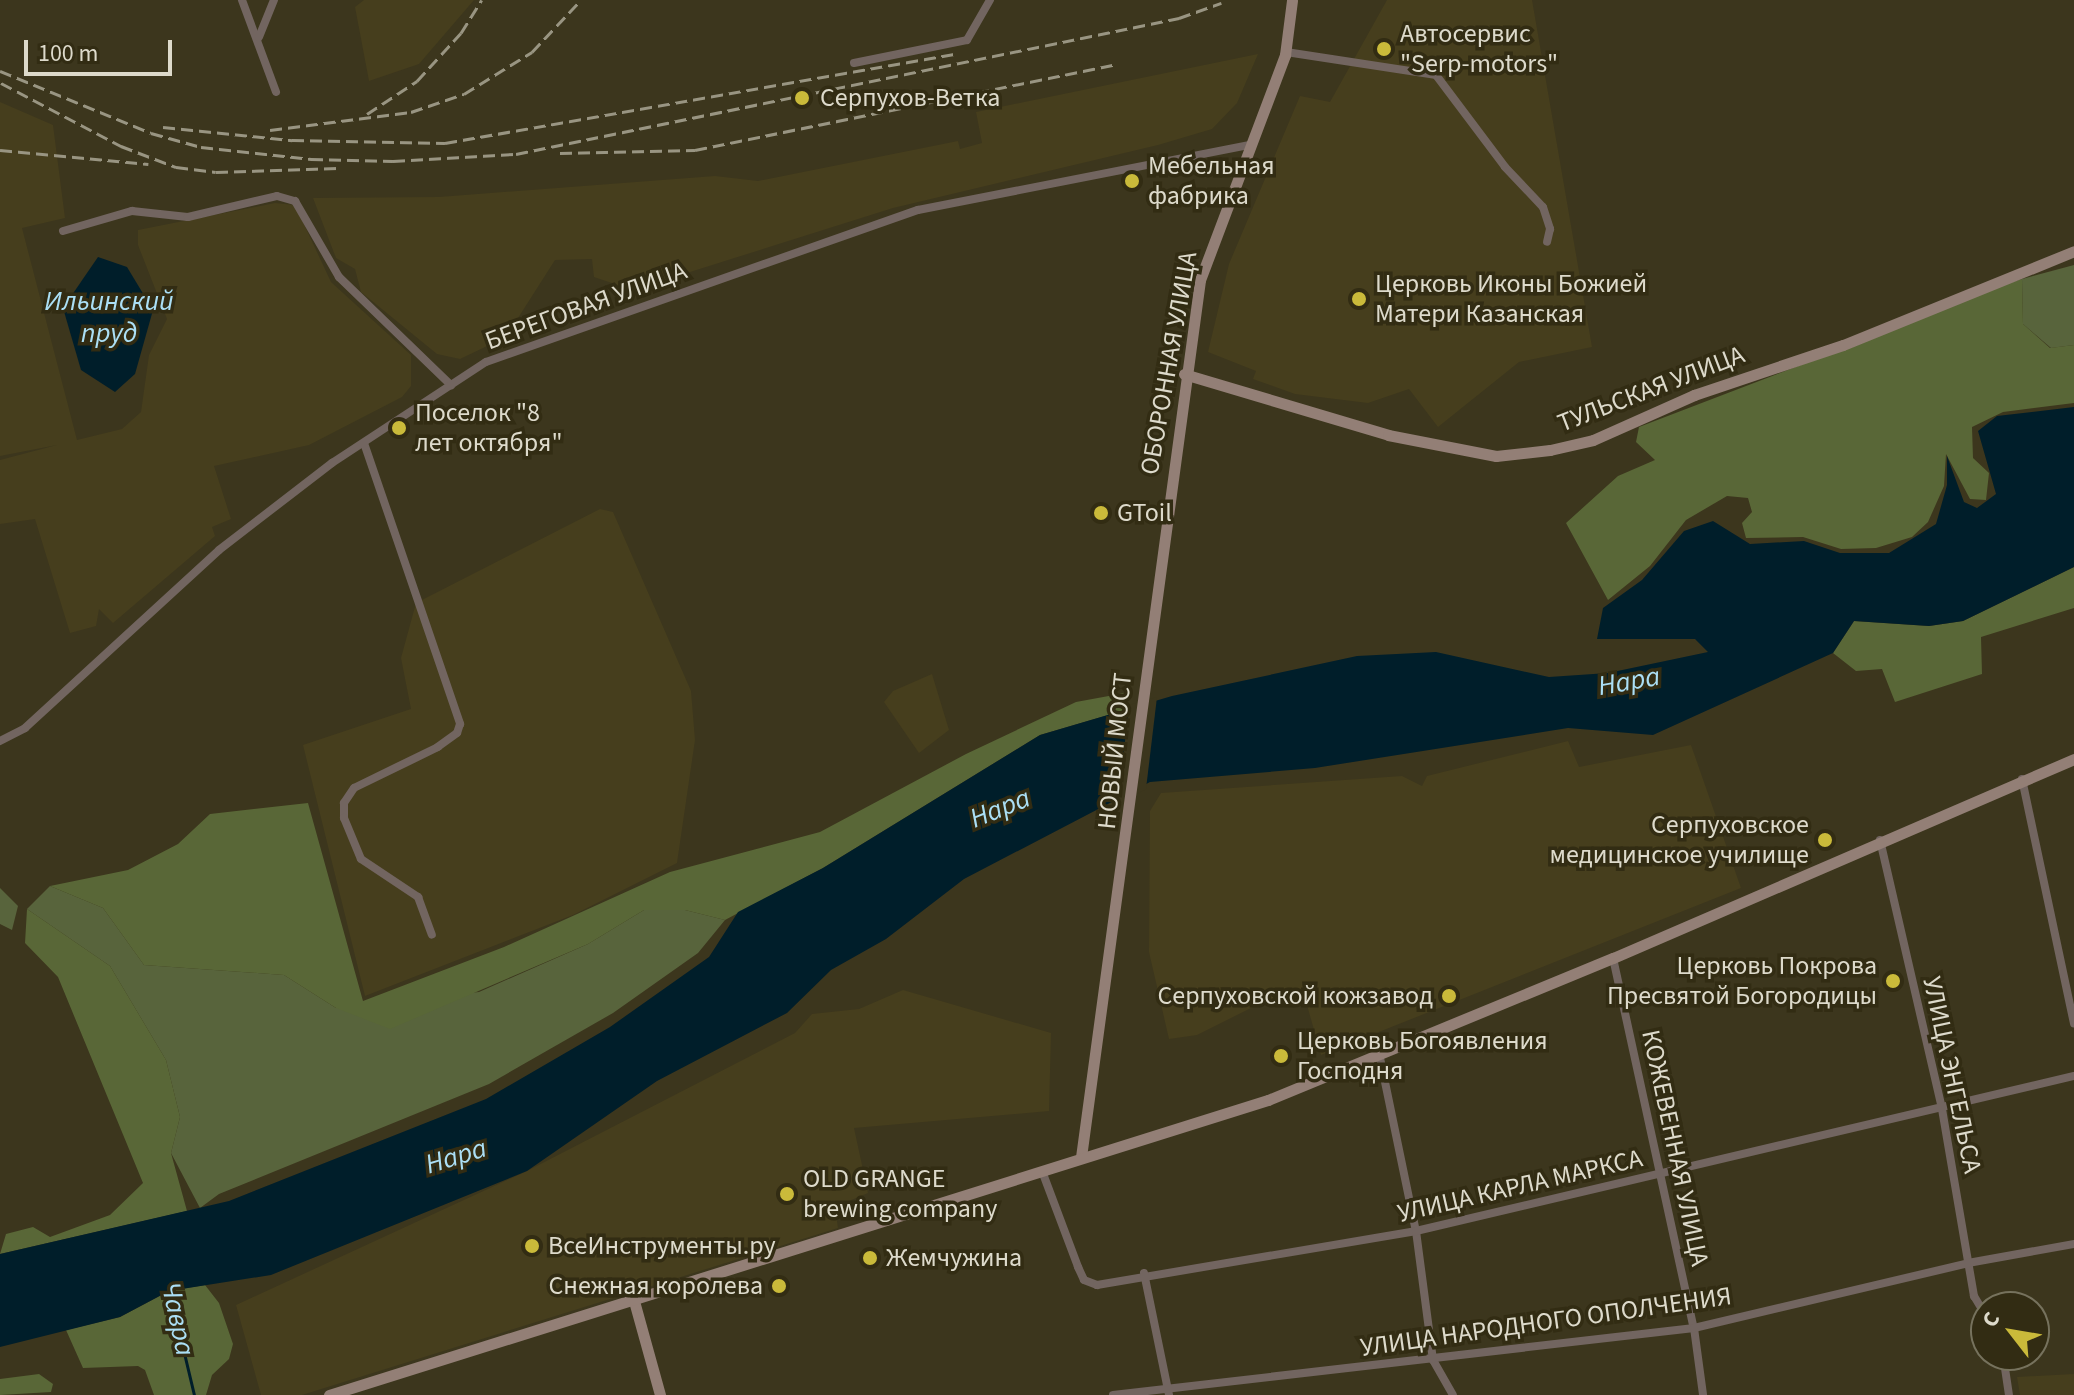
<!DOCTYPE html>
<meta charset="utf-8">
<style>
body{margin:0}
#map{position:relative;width:2074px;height:1395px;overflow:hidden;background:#3c361d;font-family:"Source Sans 3",sans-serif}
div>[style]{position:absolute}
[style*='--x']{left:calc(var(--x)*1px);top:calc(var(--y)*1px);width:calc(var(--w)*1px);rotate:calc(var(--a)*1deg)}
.built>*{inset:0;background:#463e1d}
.green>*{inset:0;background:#58643c}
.forest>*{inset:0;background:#596737}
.water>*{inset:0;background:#001e2a}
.pier>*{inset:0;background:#3c361d}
.stream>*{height:3px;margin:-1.5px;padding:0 1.5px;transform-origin:1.5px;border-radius:1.5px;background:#001e2a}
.street>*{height:8px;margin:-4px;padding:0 4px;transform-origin:4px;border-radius:4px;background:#726560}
.secondary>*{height:11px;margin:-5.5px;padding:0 5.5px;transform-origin:5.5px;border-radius:5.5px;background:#937f76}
.rail>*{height:3px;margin-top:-1.5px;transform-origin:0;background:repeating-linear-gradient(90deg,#999582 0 12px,transparent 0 18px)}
.dots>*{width:22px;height:22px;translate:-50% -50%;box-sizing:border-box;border:4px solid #322c13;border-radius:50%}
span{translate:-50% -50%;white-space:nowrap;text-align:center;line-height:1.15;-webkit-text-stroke:7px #322c13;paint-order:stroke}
.poi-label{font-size:26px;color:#dddacb}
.left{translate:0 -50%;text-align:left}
.right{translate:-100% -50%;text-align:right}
.street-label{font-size:26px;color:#dddacb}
.water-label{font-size:28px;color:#abdff5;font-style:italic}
.north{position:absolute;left:1970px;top:1291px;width:80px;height:80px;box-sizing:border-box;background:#322c13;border:2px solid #76725d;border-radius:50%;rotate:301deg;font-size:22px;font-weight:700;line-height:32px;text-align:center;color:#dddacb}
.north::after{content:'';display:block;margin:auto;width:28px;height:36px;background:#caba3a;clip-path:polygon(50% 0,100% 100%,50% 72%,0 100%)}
.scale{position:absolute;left:24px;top:40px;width:148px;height:36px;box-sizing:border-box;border:4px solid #dddacb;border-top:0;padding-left:10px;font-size:24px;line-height:28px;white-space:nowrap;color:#dddacb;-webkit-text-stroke:6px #322c13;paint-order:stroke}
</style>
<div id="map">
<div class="built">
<i style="clip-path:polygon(364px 0,474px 0,419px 64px,369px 81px,355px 7px)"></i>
<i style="clip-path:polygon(1387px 0,1532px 0,1592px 347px,1519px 362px,1438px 427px,1409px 389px,1368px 403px,1295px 394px,1253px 379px,1256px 371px,1208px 352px,1229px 264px,1300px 96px,1330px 102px)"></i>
<i style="clip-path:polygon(1258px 54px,1237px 103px,1212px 129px,1158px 145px,893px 208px,633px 290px,594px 277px,592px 259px,555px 260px,506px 337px,460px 359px,437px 354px,361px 292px,355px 269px,336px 258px,313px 198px,439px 197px,715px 176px,758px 181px,958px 141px,960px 149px,982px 143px,976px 112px)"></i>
<i style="clip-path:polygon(0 102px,53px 125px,65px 218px,22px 228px,77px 440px,122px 429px,141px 412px,149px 355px,167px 319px,138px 245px,138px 230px,275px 203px,295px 205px,331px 282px,411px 355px,411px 386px,402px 397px,309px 445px,214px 466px,231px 519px,212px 527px,215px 536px,113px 623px,99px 609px,96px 626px,70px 633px,35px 519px,0 524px,0 460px,57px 445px,0 456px)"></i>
<i style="clip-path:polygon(600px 509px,613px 512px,691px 691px,695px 740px,677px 863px,573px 915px,365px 996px,303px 745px,411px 709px,401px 658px,416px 603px)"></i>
<i style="clip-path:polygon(932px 674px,949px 730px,919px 753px,884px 702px,893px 691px)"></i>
<i style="clip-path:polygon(1568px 741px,1579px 767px,1691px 745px,1741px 888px,1321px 1055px,1307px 1005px,1257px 1005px,1197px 1035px,1169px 1039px,1149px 952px,1150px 811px,1161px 793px,1402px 776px,1422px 786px,1427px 776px)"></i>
<i style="clip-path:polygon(903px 990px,1051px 1033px,1049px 1111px,854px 1128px,868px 1193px,835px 1207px,838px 1228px,302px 1395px,261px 1395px,236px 1305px,527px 1171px,795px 1033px,812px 1014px,859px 1009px)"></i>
<i style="clip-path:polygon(2074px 1374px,2074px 1395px,2020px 1395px,2017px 1377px)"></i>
</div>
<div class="green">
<i style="clip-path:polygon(2074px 265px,2074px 345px,2051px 348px,2023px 324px,2022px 279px)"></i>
<i style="clip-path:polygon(50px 886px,103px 908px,144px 965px,284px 975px,336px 1008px,479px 992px,588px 944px,644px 910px,685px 910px,725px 920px,698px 953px,613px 1013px,489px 1084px,219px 1194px,200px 1208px,171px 1153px,180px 1117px,166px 1060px,110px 966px,27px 909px)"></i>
<i style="clip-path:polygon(0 888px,18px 906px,12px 930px,0 924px)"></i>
</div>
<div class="forest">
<i style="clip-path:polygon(2022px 279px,2023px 324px,2050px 348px,2074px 345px,2074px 403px,2003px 412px,1972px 427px,1973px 458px,1989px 473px,1986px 500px,1970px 499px,1946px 454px,1944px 486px,1928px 522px,1912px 537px,1876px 548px,1841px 549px,1803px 537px,1746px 538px,1742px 523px,1752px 512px,1748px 498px,1727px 496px,1686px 520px,1650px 566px,1608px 600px,1566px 523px,1618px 476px,1655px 460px,1636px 442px,1639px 427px,1892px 330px,1947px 303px)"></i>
<i style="clip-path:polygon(2074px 567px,2074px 608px,1981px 637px,1982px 674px,1895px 702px,1882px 669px,1856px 671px,1833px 653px,1854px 621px,1929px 626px,1963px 621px)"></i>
<i style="clip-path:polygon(1125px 693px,1122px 711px,1040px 735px,823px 868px,725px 920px,685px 910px,644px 910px,588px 944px,390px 1029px,336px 1008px,284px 975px,144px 965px,103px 908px,50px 886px,128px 870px,178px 844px,210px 814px,308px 803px,363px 1001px,504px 947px,670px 872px,820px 832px,966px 754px,1076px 702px)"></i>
<i style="clip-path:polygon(27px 909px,110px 966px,166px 1060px,180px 1117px,171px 1153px,187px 1211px,0 1254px,6px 1234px,33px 1227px,50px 1237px,110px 1215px,143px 1183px,58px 977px,25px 943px)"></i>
<i style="clip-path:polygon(205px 1285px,219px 1303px,233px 1344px,229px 1359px,212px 1375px,206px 1395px,154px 1395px,145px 1370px,138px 1366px,83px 1368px,66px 1330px,120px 1317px,169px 1291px)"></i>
<i style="clip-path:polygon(39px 1374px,53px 1384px,51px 1392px,0 1395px,0 1379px)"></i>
</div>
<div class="water">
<i style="clip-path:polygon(98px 257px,127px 267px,153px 310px,135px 374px,115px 392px,81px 370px,63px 308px)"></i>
<i style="clip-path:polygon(2074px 407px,2074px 567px,1963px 621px,1929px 626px,1854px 621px,1833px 653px,1653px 735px,1568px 728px,1315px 768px,1150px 782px,964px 879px,886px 939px,831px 970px,787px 1013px,657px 1081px,527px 1171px,271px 1275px,169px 1291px,120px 1317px,0 1347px,0 1254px,229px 1201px,486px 1099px,610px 1027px,709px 957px,738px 912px,823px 868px,1040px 735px,1172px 696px,1357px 656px,1436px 652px,1549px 677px,1608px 673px,1708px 652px,1695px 639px,1597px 639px,1603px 608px,1642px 580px,1684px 531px,1713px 521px,1750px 544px,1804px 541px,1840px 553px,1889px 553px,1936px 524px,1947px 485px,1947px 456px,1964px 502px,1977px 508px,1996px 494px,1978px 431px,1997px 416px)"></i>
</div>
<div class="pier">
<i style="clip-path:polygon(1157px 697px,1146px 789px,1118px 804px,1129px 705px)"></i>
</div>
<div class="stream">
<i style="--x:169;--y:1290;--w:108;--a:76.6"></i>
</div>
<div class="street">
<i style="--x:242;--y:0;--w:98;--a:69.7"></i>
<i style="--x:259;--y:37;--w:40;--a:-68"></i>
<i style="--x:1286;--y:52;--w:152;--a:8.7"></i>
<i style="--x:1436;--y:75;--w:115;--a:53.1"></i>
<i style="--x:1505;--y:167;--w:55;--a:46.5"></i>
<i style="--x:1543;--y:207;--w:23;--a:72"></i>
<i style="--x:1550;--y:229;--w:13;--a:103"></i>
<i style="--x:854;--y:63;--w:115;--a:-11.5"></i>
<i style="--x:967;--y:40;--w:46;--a:-60.1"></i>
<i style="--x:63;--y:231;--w:72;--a:-16.2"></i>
<i style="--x:132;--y:211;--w:56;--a:6.1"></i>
<i style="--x:188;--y:217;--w:91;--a:-13.3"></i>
<i style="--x:277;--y:196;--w:19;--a:16"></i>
<i style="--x:295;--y:201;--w:88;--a:59.9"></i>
<i style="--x:339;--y:277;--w:156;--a:44"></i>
<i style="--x:364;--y:443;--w:297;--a:71.1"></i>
<i style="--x:460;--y:724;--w:9;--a:108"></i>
<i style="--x:457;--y:733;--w:24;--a:144"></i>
<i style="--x:438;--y:747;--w:93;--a:154"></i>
<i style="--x:354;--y:788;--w:18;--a:124"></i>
<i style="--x:344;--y:803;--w:15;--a:90"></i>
<i style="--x:344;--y:818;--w:44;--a:67.5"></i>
<i style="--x:361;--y:859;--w:69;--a:33.7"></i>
<i style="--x:418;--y:897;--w:40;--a:69.8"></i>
<i style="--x:0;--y:741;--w:28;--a:-27"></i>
<i style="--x:25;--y:728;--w:263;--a:-42.5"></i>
<i style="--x:219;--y:550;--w:143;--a:-37.6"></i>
<i style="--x:332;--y:463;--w:184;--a:-33.3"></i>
<i style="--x:486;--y:362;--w:458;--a:-19.4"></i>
<i style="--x:918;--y:210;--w:338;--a:-11.1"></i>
<i style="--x:2022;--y:779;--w:250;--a:78"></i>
<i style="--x:1880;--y:840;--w:276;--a:77"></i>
<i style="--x:1942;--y:1109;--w:190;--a:80.3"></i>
<i style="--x:1974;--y:1296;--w:23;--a:59"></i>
<i style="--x:1613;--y:958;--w:379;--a:77.7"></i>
<i style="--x:1694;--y:1328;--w:68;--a:82.3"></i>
<i style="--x:1379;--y:1053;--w:182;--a:78.3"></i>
<i style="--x:1416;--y:1231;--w:130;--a:82.5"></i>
<i style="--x:1433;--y:1360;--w:40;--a:60.3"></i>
<i style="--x:1042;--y:1171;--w:103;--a:69.4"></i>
<i style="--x:1078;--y:1267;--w:14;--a:65"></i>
<i style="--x:1084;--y:1280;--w:14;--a:21"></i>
<i style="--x:1097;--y:1285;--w:324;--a:-9.6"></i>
<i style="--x:1416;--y:1231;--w:676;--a:-13.26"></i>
<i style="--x:1144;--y:1273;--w:125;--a:78.4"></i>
<i style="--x:2003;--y:1355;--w:40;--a:81.5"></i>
<i style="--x:1113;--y:1395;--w:585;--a:-6.58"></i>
<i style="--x:1694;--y:1328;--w:282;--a:-13.3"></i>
<i style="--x:1968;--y:1263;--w:108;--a:-10.2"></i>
</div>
<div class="secondary">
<i style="--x:1184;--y:374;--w:213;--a:16.6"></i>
<i style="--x:1388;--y:435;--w:110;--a:11"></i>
<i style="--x:1496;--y:456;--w:54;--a:-6.3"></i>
<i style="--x:1550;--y:450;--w:44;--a:-13.1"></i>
<i style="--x:1593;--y:440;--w:111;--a:-24"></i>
<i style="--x:1694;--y:395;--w:157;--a:-18.6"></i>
<i style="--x:1843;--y:345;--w:249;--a:-22.1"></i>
<i style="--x:1081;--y:1157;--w:885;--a:-82.27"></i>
<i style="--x:1200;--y:280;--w:241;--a:-69.3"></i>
<i style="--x:1285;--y:55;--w:55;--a:-82.7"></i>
<i style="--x:634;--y:1301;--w:98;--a:74.5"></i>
<i style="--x:329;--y:1395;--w:984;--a:-17.44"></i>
<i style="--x:1268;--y:1100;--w:373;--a:-22.4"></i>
<i style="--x:1613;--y:958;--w:502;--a:-23.35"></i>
</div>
<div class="rail">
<i style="--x:0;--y:71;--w:163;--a:22.3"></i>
<i style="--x:151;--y:133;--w:52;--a:15.6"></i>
<i style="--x:201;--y:147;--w:111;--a:6.2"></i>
<i style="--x:311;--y:159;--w:82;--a:1.4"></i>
<i style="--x:393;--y:161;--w:123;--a:-3.3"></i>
<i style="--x:516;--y:154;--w:677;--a:-11.59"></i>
<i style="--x:1179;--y:18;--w:45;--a:-19.7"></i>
<i style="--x:1;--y:83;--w:136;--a:27.7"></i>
<i style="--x:121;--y:146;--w:59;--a:20.9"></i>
<i style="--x:176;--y:167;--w:40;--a:7.1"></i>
<i style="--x:216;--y:172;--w:122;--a:-1.9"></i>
<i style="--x:367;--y:114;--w:60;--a:-33.4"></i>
<i style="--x:417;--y:81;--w:65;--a:-47.5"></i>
<i style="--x:461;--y:33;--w:39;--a:-58"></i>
<i style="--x:163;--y:127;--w:130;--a:5.8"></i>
<i style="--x:292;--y:140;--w:153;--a:1.1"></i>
<i style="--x:445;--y:143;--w:517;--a:-9.92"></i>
<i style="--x:270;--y:130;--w:142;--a:-7.3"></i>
<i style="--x:411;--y:112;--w:56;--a:-18.8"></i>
<i style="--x:464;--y:94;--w:80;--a:-31.7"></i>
<i style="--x:532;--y:52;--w:71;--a:-46.7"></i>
<i style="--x:0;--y:150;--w:149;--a:5.4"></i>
<i style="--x:560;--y:153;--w:135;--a:-1.3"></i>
<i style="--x:695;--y:150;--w:431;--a:-11.5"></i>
</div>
<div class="dots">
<i style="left:1384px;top:49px;background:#caba3a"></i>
<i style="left:802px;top:98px;background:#caba3a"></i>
<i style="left:1132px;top:181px;background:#caba3a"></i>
<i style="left:1359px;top:299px;background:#caba3a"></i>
<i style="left:399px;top:428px;background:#caba3a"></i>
<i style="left:1101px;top:513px;background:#caba3a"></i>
<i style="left:1825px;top:840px;background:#caba3a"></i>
<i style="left:1893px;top:981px;background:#caba3a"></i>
<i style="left:1449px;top:996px;background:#caba3a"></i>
<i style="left:1281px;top:1056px;background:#caba3a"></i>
<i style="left:787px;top:1194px;background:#caba3a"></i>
<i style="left:532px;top:1246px;background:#caba3a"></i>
<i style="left:870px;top:1258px;background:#caba3a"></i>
<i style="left:779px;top:1286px;background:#caba3a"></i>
</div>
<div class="poi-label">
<span class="left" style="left:1400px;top:49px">Автосервис<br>"Serp-motors"</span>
<span class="left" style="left:820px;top:98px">Серпухов-Ветка</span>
<span class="left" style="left:1148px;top:181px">Мебельная<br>фабрика</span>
<span class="left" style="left:1375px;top:299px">Церковь Иконы Божией<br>Матери Казанская</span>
<span class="left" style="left:415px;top:428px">Поселок "8<br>лет октября"</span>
<span class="left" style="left:1117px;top:513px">GToil</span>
<span class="right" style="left:1809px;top:840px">Серпуховское<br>медицинское училище</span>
<span class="right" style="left:1877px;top:981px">Церковь Покрова<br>Пресвятой Богородицы</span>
<span class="right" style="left:1433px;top:996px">Серпуховской кожзавод</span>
<span class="left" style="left:1297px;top:1056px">Церковь Богоявления<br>Господня</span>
<span class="left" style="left:803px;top:1194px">OLD GRANGE<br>brewing company</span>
<span class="left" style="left:548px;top:1246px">ВсеИнструменты.ру</span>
<span class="left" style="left:886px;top:1258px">Жемчужина</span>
<span class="right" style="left:763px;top:1286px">Снежная королева</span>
</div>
<div class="street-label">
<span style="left:586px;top:306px;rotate:-20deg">БЕРЕГОВАЯ УЛИЦА</span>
<span style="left:1169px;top:363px;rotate:-80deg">ОБОРОННАЯ УЛИЦА</span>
<span style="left:1651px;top:389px;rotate:-21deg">ТУЛЬСКАЯ УЛИЦА</span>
<span style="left:1115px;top:751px;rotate:-84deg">НОВЫЙ МОСТ</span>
<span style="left:1952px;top:1075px;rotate:78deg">УЛИЦА ЭНГЕЛЬСА</span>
<span style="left:1675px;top:1148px;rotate:78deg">КОЖЕВЕННАЯ УЛИЦА</span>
<span style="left:1520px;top:1186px;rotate:-13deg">УЛИЦА КАРЛА МАРКСА</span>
<span style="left:1546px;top:1322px;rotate:-8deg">УЛИЦА НАРОДНОГО ОПОЛЧЕНИЯ</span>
</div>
<div class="water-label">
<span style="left:109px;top:317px">Ильинский<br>пруд</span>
<span style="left:1629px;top:681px;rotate:-10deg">Нара</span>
<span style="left:1000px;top:808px;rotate:-22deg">Нара</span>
<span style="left:456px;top:1156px;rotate:-17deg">Нара</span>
<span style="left:178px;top:1319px;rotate:78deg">Чавра</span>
</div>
<div class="north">С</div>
<div class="scale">100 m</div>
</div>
